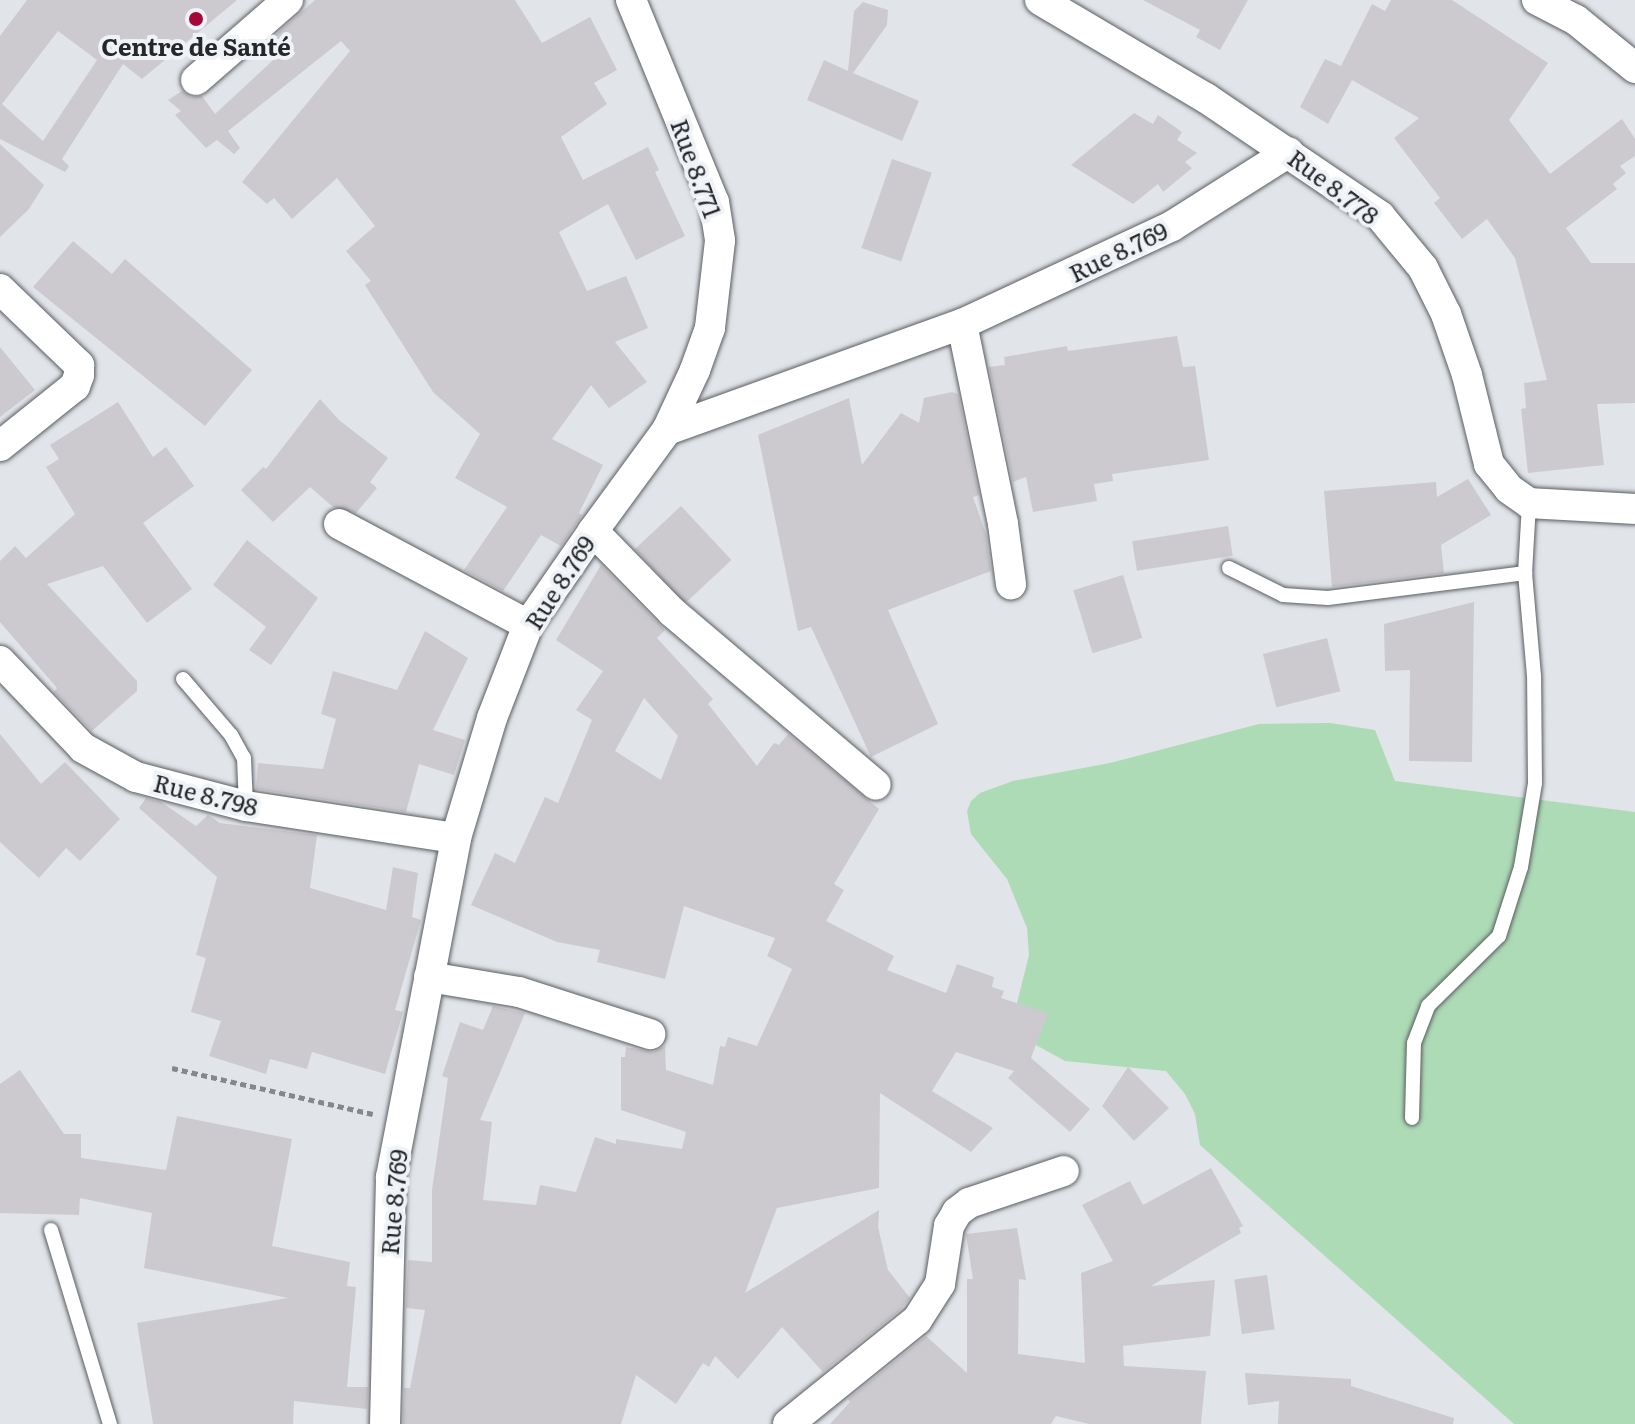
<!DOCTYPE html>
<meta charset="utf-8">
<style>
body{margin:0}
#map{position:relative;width:1635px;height:1424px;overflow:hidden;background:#e1e4e9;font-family:Literata,serif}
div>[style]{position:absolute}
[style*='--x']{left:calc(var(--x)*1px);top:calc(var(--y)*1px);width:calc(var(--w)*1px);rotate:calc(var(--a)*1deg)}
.green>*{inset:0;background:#addbb6}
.building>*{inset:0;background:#cccacf;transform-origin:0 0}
.path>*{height:5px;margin-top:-2.5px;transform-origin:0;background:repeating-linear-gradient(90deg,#85878a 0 6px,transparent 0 10px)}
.roads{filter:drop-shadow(0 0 2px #5b5e61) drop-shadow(0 0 2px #5b5e61)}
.lane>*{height:14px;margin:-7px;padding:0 7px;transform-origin:7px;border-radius:7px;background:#fff}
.street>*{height:30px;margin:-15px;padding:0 15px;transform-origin:15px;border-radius:15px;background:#fff}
.dots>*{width:22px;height:22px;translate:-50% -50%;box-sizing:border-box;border:4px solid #eff2f6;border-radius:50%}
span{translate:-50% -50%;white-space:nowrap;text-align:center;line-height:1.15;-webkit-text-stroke:8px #eff2f6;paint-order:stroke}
.poi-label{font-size:24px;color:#262729;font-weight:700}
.street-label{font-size:24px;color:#262729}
</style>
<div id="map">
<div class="green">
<i style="clip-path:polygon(1330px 723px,1375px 730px,1395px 781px,1635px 812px,1635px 1424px,1514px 1424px,1200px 1145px,1195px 1114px,1185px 1094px,1166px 1071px,1065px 1061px,1036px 1045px,1021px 1028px,1017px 1003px,1029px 955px,1027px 928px,1007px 879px,971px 834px,967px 811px,971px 801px,980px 793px,1013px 781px,1110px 763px,1259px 724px)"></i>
</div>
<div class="building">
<i style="clip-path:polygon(evenodd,27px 0,237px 0,142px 79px,123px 64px,62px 159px,69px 166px,65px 172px,0 139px,0 36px,27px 0,58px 31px,97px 60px,43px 141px,2px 104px,58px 31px)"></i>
<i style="clip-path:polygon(315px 0,515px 0,542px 43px,590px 17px,617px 70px,594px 83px,607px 104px,561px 137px,583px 180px,648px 147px,659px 170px,655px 172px,685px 236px,636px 260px,608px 204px,559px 232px,587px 291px,626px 276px,648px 328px,615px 342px,647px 382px,609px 408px,591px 385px,552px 439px,603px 465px,579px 513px,582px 515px,561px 546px,541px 535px,503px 591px,464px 570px,507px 507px,455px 478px,480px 434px,433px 392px,365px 285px,371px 281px,346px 251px,375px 226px,337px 178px,292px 219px,274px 198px,267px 204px,242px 182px,350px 51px,341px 41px,228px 131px,240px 148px,234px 154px,217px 140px,206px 148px,175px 115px,181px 111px,168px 100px,182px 91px,191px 97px,202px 96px,215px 114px,283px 51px,274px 36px)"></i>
<i style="clip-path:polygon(1143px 0,1248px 0,1220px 50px,1196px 37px,1200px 30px)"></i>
<i style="clip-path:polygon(1391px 0,1452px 0,1548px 63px,1509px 120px,1550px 174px,1622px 119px,1635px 139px,1635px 156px,1620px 166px,1626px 173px,1613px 184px,1617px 189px,1566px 228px,1591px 263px,1635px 263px,1635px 403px,1597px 404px,1604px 465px,1528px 473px,1521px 409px,1526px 408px,1524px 383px,1547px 380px,1515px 258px,1487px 219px,1462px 239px,1434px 203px,1440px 198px,1394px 138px,1419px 118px,1352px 80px,1328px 124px,1300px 107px,1325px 59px,1341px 66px,1372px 4px,1385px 11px)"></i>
<i style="clip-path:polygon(863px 2px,888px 10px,887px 25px,853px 73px,919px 101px,902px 141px,807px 100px,824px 60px,848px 71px,854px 11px)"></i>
<i style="clip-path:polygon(1134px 113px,1153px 124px,1158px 115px,1182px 132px,1177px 140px,1197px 153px,1185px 162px,1192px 168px,1163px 192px,1158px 184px,1133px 204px,1071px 165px)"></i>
<i style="clip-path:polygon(0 144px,44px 185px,29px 209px,0 237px)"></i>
<i style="left:892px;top:159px;width:42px;height:94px;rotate:19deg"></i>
<i style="clip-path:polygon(73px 241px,112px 274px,125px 259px,252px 370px,205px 426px,33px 287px)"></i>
<i style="clip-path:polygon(1177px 336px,1183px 367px,1195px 366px,1209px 460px,1112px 474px,1113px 481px,1094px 484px,1097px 501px,1033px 512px,1026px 477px,1013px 482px,989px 367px,1005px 365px,1004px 357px,1067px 346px,1068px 351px)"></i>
<i style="clip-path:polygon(0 347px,35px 390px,0 417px)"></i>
<i style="clip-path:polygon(952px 392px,958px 394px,979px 495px,973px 497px,986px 534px,991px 571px,888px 610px,938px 724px,871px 757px,811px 627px,798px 631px,758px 435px,849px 398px,862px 465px,901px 413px,919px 423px,924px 398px)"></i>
<i style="clip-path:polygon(320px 399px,339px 420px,388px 458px,370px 482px,377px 488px,356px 513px,333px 507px,310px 487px,273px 522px,241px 490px,263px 467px,266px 469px)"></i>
<i style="clip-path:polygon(118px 402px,153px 457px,166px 447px,194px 486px,143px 523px,192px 589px,147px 623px,103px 566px,47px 584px,137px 681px,137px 691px,92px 731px,54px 692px,57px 688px,0 622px,0 561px,15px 546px,26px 558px,75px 514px,46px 467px,59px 459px,50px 445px)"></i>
<i style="clip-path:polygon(1468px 479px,1491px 515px,1441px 545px,1444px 573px,1332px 587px,1324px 491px,1436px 482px,1437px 497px)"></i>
<i style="left:681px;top:506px;width:74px;height:63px;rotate:47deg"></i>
<i style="left:1228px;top:526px;width:30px;height:97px;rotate:81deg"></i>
<i style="clip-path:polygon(247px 540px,318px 598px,271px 665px,249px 650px,266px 627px,213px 585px)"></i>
<i style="clip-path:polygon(evenodd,601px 565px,665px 630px,657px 638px,713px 699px,708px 704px,757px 766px,774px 743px,779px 745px,788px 734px,879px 809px,834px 884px,844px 890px,826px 921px,894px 956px,887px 970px,946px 993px,957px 964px,994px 977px,992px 987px,1004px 991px,1001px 998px,1048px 1013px,1031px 1058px,1090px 1109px,1070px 1132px,1008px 1078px,1014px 1071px,956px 1052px,932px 1091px,993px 1128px,971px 1152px,880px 1093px,879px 1188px,777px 1208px,745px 1293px,879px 1210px,878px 1227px,888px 1270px,910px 1298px,899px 1311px,823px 1372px,782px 1327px,738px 1379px,715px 1356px,709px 1367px,703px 1363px,676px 1404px,636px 1375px,621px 1424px,403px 1424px,404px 1388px,410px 1388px,425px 1310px,406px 1308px,408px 1260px,432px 1262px,432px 1190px,448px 1078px,442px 1076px,460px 1022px,483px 1030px,493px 1006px,525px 1013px,480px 1120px,492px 1122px,483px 1200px,536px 1205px,540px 1185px,576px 1192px,595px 1137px,616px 1144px,616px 1139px,682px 1149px,686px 1132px,621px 1110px,621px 1057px,625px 1057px,626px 1047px,653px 1052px,665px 1046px,666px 1070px,713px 1085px,720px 1046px,725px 1047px,728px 1037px,757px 1046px,792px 969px,767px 956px,775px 938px,684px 906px,665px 979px,597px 962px,600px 950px,557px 942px,471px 905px,495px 853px,515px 863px,545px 797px,558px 803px,592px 720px,576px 710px,603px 671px,556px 640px,601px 565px,644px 698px,678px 736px,661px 780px,615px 751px,644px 698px)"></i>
<i style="left:1123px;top:575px;width:66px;height:52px;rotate:73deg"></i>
<i style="clip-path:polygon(1474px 602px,1472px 762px,1409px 761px,1410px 670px,1385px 671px,1384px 624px)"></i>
<i style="clip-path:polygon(425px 631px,468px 658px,433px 730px,465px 740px,454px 775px,419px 764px,406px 812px,256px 789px,258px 763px,323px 769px,336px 719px,321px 714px,333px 671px,397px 690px)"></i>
<i style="left:1327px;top:638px;width:55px;height:66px;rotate:76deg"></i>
<i style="clip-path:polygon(0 734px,41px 784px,65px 762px,120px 819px,80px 861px,66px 848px,39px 878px,0 842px)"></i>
<i style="clip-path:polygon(146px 798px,161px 802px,196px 826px,208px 815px,220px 823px,317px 835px,310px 888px,386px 910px,393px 867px,418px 873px,412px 917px,421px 920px,395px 1010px,403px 1012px,385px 1074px,312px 1052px,307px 1069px,270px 1059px,266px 1074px,209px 1056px,221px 1021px,191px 1012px,206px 958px,196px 955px,217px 877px,139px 808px)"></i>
<i style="clip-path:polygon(1128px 1067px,1169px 1108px,1134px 1141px,1102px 1106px)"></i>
<i style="clip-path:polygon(20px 1070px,64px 1134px,81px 1134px,81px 1158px,166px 1170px,177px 1116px,292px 1139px,272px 1246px,350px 1262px,347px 1286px,356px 1287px,347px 1387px,368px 1387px,367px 1409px,294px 1401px,293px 1424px,153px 1424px,137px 1323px,288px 1298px,144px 1268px,152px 1213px,80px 1198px,79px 1215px,0 1213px,0 1084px)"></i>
<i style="clip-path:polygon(1211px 1168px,1243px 1226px,1239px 1228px,1241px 1233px,1151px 1286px,1215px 1280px,1210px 1336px,1123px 1346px,1124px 1366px,1206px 1371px,1201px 1424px,1089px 1424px,1056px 1416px,1051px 1424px,830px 1424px,850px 1402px,848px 1399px,926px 1336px,967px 1373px,967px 1279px,973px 1279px,966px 1234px,1017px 1228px,1026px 1280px,1019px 1279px,1018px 1354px,1085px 1363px,1081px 1273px,1113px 1261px,1082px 1205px,1130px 1181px,1143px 1205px)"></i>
<i style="left:1267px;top:1275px;width:55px;height:33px;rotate:82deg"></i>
<i style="clip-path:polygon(1245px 1373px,1351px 1379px,1351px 1386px,1454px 1418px,1453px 1424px,1278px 1424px,1279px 1401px,1248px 1405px)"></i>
</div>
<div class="path">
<i style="--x:172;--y:1068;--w:206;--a:12.9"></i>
</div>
<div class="roads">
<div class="lane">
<i style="--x:1229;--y:568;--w:60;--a:26.6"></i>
<i style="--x:1283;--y:595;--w:45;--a:3.8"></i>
<i style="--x:1328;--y:598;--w:199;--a:-7.2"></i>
<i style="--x:183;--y:679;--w:74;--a:49.4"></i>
<i style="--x:231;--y:735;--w:26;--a:61"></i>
<i style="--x:244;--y:758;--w:48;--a:87.6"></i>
<i style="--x:1412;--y:1118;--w:75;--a:-88.5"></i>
<i style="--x:1414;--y:1043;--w:40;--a:-69"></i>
<i style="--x:1428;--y:1006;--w:100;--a:-44.6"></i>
<i style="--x:1499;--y:936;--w:72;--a:-72.3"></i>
<i style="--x:1521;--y:867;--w:85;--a:-80.5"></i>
<i style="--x:1535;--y:783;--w:107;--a:-90.5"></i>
<i style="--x:1534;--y:676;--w:103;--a:-95"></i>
<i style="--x:1525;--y:573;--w:70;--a:-86.7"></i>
<i style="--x:51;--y:1230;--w:203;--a:73.1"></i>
</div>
<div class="street">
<i style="--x:631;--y:0;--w:218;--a:67.7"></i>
<i style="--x:714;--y:202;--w:39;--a:81"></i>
<i style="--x:720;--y:241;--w:88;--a:96.6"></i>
<i style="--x:710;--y:328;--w:45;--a:109.7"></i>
<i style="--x:695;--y:370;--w:66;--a:115"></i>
<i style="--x:1040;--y:0;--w:193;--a:30.6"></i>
<i style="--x:1206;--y:98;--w:210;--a:34.1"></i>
<i style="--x:1380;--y:216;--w:67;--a:50.4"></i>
<i style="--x:1423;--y:268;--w:51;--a:63.4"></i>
<i style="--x:1446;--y:314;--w:65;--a:71"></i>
<i style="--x:1467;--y:375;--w:92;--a:76.1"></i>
<i style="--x:1489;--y:464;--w:32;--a:51"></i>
<i style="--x:1509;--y:489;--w:24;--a:35"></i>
<i style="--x:1529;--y:503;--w:106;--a:3.2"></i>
<i style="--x:1537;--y:0;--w:44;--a:27.1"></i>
<i style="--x:1576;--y:20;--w:76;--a:39.1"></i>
<i style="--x:196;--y:80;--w:122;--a:-41"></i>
<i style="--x:0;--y:289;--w:110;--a:43.9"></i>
<i style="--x:79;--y:365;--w:10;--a:90"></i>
<i style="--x:79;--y:375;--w:12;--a:110"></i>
<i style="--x:75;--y:386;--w:96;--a:141.3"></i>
<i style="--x:962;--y:324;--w:204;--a:78.4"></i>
<i style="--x:1003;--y:524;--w:61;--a:82.4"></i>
<i style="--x:339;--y:524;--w:214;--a:28.1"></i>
<i style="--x:593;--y:531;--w:113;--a:45.7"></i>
<i style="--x:672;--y:612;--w:267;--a:40.3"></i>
<i style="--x:0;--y:661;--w:120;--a:46.3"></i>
<i style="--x:83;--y:748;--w:60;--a:28.7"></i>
<i style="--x:136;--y:777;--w:114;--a:14.8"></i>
<i style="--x:246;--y:806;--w:212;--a:8.7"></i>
<i style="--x:429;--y:977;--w:91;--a:9.5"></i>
<i style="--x:519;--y:992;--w:138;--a:17.8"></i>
<i style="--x:385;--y:1424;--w:247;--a:-88.6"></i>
<i style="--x:391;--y:1177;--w:345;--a:-79.1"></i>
<i style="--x:456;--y:838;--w:125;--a:-73.3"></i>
<i style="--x:492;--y:718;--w:100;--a:-68.8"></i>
<i style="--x:528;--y:625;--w:114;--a:-55.3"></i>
<i style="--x:593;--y:531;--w:125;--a:-53.8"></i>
<i style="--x:667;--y:430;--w:313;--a:-19.8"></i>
<i style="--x:962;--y:324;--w:232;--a:-25"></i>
<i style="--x:1172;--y:226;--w:138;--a:-32.3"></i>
<i style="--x:788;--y:1424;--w:166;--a:-38.9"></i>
<i style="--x:917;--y:1320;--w:43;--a:-57.4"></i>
<i style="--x:940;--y:1284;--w:59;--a:-81.2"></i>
<i style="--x:949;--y:1226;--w:16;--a:-60"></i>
<i style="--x:957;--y:1212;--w:15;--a:-37"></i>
<i style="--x:969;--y:1203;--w:100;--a:-18.6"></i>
</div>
</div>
<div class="dots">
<i style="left:196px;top:19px;background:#a40836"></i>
</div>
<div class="poi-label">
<span style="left:196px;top:46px">Centre de Santé</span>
</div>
<div class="street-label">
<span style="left:697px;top:168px;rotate:70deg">Rue 8.771</span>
<span style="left:1334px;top:186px;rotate:37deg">Rue 8.778</span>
<span style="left:1118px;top:251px;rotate:-26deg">Rue 8.769</span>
<span style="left:559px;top:582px;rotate:-57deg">Rue 8.769</span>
<span style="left:206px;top:794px;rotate:14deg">Rue 8.798</span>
<span style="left:393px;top:1202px;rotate:-85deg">Rue 8.769</span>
</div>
</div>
